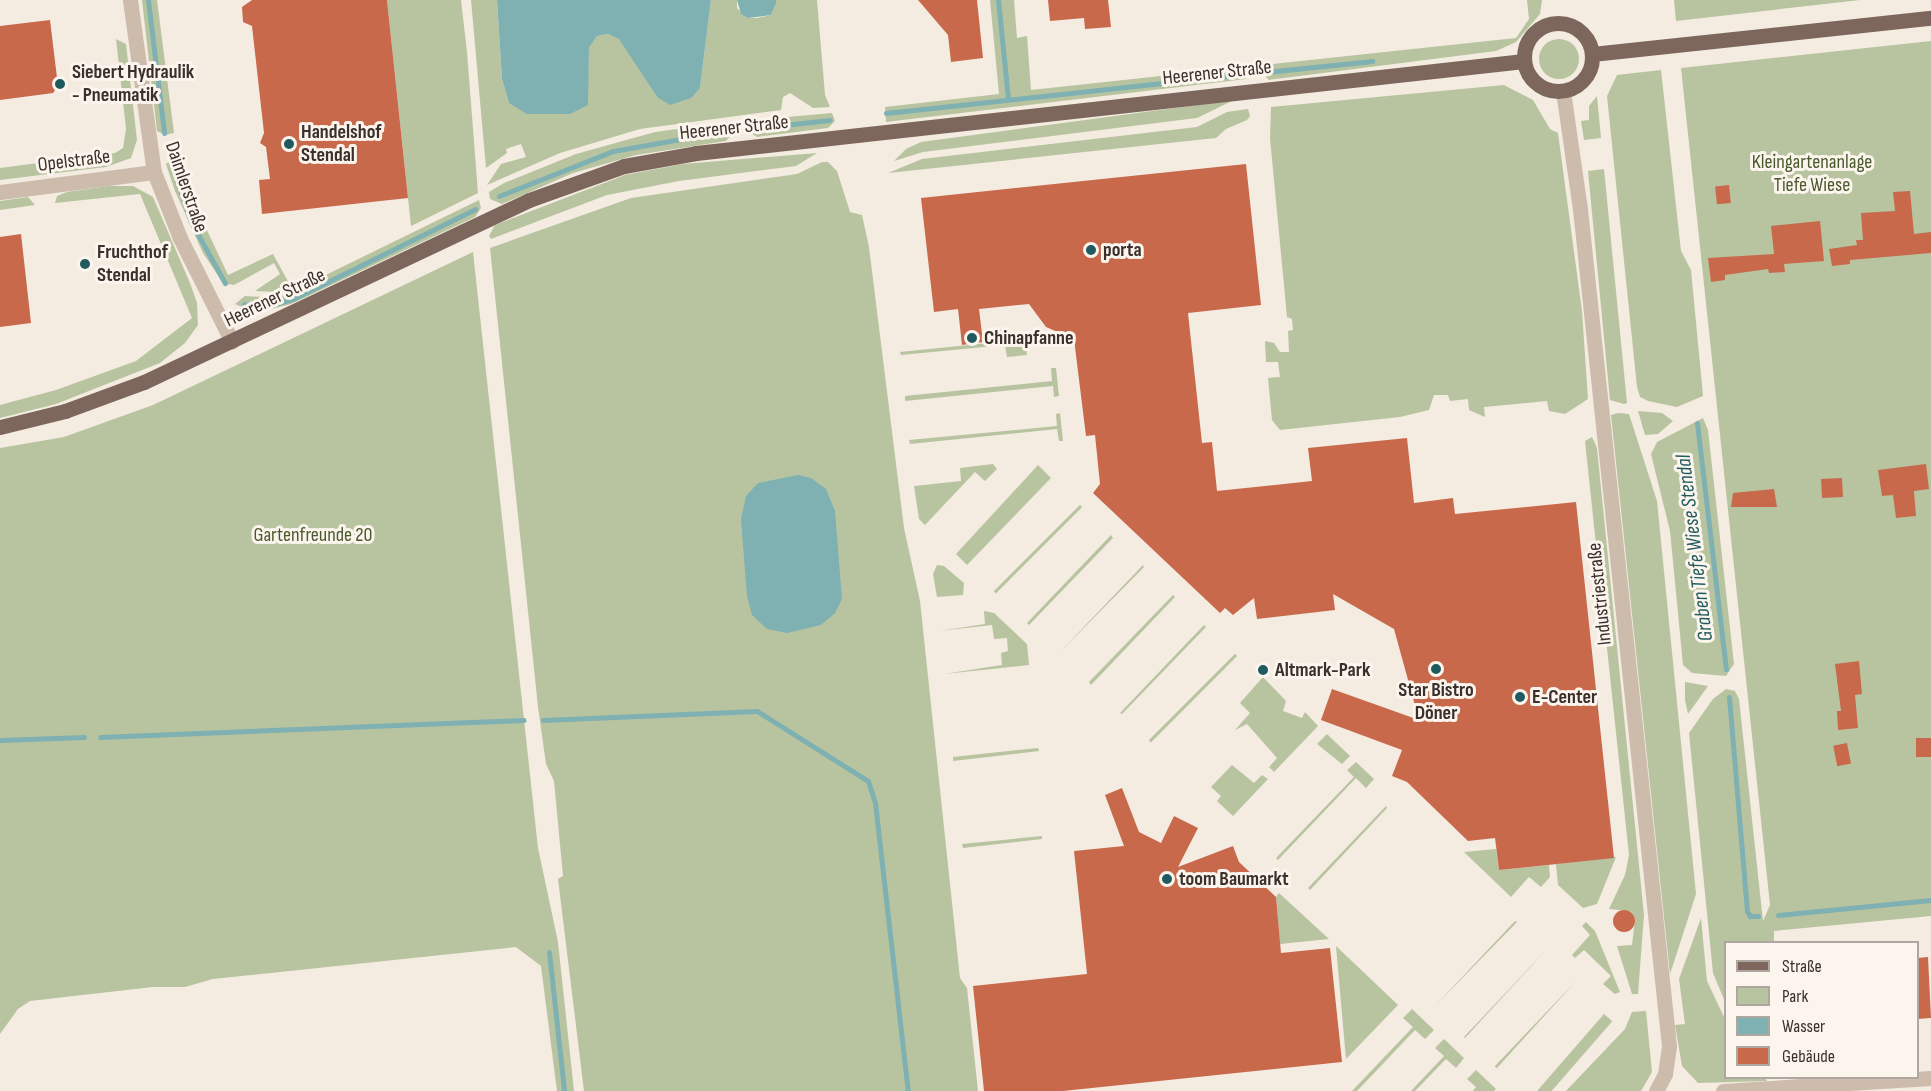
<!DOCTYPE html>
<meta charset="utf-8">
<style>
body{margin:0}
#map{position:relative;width:1931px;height:1091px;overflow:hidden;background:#f4ebe1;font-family:"Sofia Sans Condensed",sans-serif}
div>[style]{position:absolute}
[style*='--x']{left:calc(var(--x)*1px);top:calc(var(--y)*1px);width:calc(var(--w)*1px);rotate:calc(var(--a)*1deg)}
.green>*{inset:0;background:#b8c4a0;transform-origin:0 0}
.round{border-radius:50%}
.water>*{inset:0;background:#7fb0b2}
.stream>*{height:5px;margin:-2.5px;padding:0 2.5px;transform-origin:2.5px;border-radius:2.5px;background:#7fb0b2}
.building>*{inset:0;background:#c8694b;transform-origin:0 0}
.minor>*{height:15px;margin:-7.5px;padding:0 7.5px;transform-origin:7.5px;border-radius:7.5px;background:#cdbbac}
.major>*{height:15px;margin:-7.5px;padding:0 7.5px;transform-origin:7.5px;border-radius:7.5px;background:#7d675c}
.major>.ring{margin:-7.5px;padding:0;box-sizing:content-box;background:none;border:15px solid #7d675c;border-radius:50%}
.dots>*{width:16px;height:16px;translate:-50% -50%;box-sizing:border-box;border:3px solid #fbf5ee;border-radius:50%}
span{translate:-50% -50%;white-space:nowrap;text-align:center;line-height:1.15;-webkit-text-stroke:6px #fbf5ee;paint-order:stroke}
.poi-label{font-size:20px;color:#3b302b;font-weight:700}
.left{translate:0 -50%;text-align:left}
.street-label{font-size:20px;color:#3b302b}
.park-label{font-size:20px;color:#4a5a2e}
.water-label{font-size:21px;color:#1f5a5e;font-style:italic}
.legend{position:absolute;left:1724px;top:941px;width:195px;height:138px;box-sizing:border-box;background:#fbf5ee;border:2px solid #aea6a0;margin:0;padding:8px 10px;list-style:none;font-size:18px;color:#3b302b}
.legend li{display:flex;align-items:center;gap:12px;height:30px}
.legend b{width:30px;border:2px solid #aea6a0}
</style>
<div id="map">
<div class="green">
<i style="clip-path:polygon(142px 0,157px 0,174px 133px,165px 135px,157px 131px)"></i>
<i style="clip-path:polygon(387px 0,461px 0,467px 52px,478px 193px,411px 226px)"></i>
<i style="clip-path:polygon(471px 0,497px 0,502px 79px,509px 103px,587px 105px,589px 48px,597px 36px,608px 34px,619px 38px,657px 97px,700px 88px,711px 0,737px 0,737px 8px,748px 18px,757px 18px,771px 15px,776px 0,817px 0,825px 95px,830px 107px,813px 108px,790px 93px,783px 97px,781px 110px,640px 129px,560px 153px,487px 185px,501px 164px,526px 157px,521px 144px,506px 149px,507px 153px,486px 168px)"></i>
<i style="clip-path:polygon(990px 0,1014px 0,1017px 38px,1027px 36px,1031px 90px,1244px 67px,1246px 79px,886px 122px,885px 107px,999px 94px)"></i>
<i style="clip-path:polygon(1527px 0,1542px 0,1540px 14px,1516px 42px,1496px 51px,1269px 80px,1266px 77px,1264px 65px,1516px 38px,1529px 19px)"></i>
<i style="clip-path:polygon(1674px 0,1860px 0,1676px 21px)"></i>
<i style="clip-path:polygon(116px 39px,126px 44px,137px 140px,131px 158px,106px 167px,0 180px,0 168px,115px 153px,123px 148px,126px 129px)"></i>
<i class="round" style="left:1539px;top:39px;width:40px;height:40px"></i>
<i style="clip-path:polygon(1931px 41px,1931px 916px,1774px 931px,1774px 942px,1726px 942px,1725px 1002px,1713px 973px,1689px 733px,1713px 699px,1726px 689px,1735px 691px,1739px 699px,1763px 921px,1770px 905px,1681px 68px)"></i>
<i style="clip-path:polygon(1661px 70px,1681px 251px,1691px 270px,1703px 396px,1677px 407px,1648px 401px,1640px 397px,1637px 387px,1607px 96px,1617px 75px)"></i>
<i style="clip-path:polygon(1504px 85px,1533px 100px,1550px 129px,1558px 133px,1582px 311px,1588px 399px,1565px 414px,1549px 411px,1547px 401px,1484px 407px,1485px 417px,1469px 410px,1468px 399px,1450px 401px,1448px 395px,1434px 395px,1429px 410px,1400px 417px,1280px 430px,1272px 420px,1268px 378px,1280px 377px,1278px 362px,1266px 362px,1265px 341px,1274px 343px,1280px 352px,1289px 352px,1288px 331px,1293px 330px,1292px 319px,1287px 317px,1270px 138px,1271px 107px)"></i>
<i style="clip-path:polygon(1597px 96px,1601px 138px,1584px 140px,1581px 121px,1589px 120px,1589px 106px)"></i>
<i style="clip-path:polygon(1234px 100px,1197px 118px,923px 152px,894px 161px,906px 149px,921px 142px)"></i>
<i style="clip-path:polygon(1248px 109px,1250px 116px,1247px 120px,1226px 129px,1216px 138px,888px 173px,922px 159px,1197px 127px,1227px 112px)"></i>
<i style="clip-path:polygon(832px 113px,835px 121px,828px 128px,757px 137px,746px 130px,744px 121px)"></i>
<i style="clip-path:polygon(729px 122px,731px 135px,726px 141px,636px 155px,573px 173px,502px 204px,490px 199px,489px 192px,504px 183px,576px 154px,655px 132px)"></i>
<i style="clip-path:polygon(817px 153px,796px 166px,679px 181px,607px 195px,491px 239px,489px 236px,495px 225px,625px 175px,683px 164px)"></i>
<i style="clip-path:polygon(177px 156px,189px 192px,228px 275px,273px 254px,290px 285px,276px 292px,255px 291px,280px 274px,274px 263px,234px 285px,223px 283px,203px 253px,175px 191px,166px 164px)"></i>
<i style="clip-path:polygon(822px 162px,828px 162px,837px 171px,850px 212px,862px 215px,869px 247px,904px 528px,920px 601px,960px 978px,967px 988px,978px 1091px,584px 1091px,558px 879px,563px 876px,554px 781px,546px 764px,538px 707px,490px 248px,631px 198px,797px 174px)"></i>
<i style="clip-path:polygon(1604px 169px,1627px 403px,1624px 404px,1610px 400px,1588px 171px)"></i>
<i style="clip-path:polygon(108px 186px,133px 186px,153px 197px,190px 283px,197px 303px,198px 325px,185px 343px,160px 363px,56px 404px,0 418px,0 405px,56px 390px,136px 361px,192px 318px,140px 194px,55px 203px,57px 196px,67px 192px)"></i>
<i style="clip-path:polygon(28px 197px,35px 205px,0 210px,0 201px)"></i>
<i style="clip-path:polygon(479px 200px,481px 208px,475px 217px,291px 304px,255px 313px,235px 304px,245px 296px,276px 298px,293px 291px)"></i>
<i style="clip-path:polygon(473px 252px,538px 848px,558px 942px,574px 1091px,557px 1091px,541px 966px,516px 947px,213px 979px,185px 987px,153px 987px,30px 1001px,18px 1009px,0 1034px,0 448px,64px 437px,153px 405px)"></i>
<i style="clip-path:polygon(1004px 329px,1026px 348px,1027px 355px,1007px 357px,1005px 345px,901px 355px,900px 352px,998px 342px,997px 330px)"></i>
<i style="clip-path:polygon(1051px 368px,1056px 368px,1059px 396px,1054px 397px,1053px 386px,905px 401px,905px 396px,1052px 381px)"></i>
<i style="clip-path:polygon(1638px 411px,1662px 413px,1673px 421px,1658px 434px,1645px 435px)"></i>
<i style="clip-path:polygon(1060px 413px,1063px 441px,1059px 441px,1057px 429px,910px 444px,909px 440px,1057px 426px,1056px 414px)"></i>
<i style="clip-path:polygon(1618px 413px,1629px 414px,1657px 501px,1696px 894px,1670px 974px,1611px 415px)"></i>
<i style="clip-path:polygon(1703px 418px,1708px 430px,1734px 664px,1726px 676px,1692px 673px,1683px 665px,1670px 531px,1651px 454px,1657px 442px)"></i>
<i style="clip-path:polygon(1592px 437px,1597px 448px,1644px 915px,1638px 994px,1632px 994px,1617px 946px,1632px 945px,1635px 919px,1630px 911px,1609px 909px,1625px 875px,1629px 855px,1585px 441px)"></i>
<i style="clip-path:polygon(993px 464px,997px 469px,985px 481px,975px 472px,925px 525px,919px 519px,914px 486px,961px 481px,960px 468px)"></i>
<i style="clip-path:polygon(1038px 465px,1051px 478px,967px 565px,956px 554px)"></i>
<i style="left:1080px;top:505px;width:3px;height:122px;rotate:45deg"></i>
<i style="clip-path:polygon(1111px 535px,1113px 538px,1029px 625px,1027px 623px)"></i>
<i style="clip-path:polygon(937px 565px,944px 566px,964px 583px,963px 595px,937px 597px,933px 574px)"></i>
<i style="clip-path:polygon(1143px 565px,1144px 567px,1059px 653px)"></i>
<i style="clip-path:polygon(1173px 595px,1175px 597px,1091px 685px,1089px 682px)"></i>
<i style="clip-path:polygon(984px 611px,994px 613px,1027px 644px,1029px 665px,944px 674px,1002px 665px,1001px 653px,1008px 651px,1007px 638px,994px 639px,992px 625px,939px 631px,985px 624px)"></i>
<i style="clip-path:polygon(1204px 625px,1206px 627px,1122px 714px,1120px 713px)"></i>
<i style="left:1235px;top:654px;width:3px;height:122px;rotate:45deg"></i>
<i style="clip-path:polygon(1263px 677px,1286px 701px,1283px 711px,1302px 718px,1305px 712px,1318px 726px,1274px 772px,1269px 767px,1277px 758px,1247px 724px,1235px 730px,1250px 713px,1240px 703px)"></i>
<i style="clip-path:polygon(1685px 682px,1708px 686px,1688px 714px,1685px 700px)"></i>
<i style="clip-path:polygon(1327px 734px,1350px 756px,1342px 764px,1317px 744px)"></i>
<i style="clip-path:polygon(1038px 748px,1039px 751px,953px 761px,953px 757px)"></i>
<i style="clip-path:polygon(1356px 762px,1374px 779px,1366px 788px,1356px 778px,1278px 860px,1276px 858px,1354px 777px,1347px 770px)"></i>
<i style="clip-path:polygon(1232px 765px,1254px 783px,1262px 775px,1268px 779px,1233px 816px,1217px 801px,1221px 796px,1211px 787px)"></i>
<i style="clip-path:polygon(1386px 806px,1387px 808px,1310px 890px,1308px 888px)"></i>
<i style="clip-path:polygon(1042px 836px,1042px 839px,963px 848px,962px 844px)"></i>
<i style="clip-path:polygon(1496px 849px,1499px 870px,1549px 865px,1550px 877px,1541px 887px,1529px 877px,1511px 897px,1464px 852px)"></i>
<i style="clip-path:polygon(1616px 857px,1597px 904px,1583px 908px,1558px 885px,1556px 864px)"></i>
<i style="clip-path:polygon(1279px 893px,1329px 939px,1280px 944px,1276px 897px)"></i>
<i style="clip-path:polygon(1701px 918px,1707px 981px,1725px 1019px,1726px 1078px,1765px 1078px,1767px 1081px,1698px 1083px,1682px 1066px,1675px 1025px,1685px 1024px,1679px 979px)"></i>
<i style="clip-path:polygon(1515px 921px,1517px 922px,1433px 1008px)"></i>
<i style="clip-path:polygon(1586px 922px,1595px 931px,1620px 992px,1615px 994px,1603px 984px,1611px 976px,1584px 950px,1575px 958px,1572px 955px,1590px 935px,1582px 926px)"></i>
<i style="clip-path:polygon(1336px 946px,1398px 1005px,1346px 1059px)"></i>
<i style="clip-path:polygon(1546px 950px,1465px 1038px,1464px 1037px)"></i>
<i style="clip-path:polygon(1577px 980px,1497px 1068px,1495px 1067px,1495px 1066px)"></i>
<i style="clip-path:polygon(1412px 1009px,1434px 1030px,1425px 1039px,1415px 1030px,1357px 1091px,1352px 1091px,1413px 1027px,1403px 1018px)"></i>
<i style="clip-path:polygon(1646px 1011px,1652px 1072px,1641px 1091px,1566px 1091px,1625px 1029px,1632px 1012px)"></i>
<i style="left:1604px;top:1014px;width:11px;height:106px;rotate:41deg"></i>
<i style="clip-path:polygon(1444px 1039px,1464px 1058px,1456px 1068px,1446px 1059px,1415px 1091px,1411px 1091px,1444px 1056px,1435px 1048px)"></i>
<i style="clip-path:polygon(1476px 1070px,1496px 1089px,1494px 1091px,1473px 1091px,1476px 1087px,1467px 1079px)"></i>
</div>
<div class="water">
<i style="clip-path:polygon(497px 0,711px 0,700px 88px,691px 98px,670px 105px,657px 97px,619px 39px,608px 34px,597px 36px,589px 48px,588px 105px,570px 114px,527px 114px,509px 103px,502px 79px)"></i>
<i style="clip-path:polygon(737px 0,776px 0,776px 3px,771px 15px,748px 18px,741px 14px)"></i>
<i style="clip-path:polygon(798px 475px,811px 478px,826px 489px,835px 511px,842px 599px,835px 613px,821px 625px,787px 633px,767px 629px,752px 615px,747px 596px,741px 519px,746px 496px,758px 483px)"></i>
</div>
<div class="stream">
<i style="--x:148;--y:0;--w:134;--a:83.1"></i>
<i style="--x:998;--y:0;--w:100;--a:84.2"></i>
<i style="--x:1266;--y:72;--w:107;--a:-5.9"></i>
<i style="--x:886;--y:113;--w:361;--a:-6.2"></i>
<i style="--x:747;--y:129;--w:83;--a:-6.2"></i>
<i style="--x:171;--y:163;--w:62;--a:71.3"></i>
<i style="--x:191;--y:222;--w:70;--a:60.9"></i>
<i style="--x:499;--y:196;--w:123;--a:-21.5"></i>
<i style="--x:613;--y:151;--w:116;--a:-10"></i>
<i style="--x:244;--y:304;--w:17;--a:13"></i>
<i style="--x:261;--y:308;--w:35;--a:-16"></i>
<i style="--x:295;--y:298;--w:201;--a:-26.3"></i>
<i style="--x:1697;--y:423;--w:248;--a:83.3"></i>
<i style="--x:1729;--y:697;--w:215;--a:85.2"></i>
<i style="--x:1747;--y:911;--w:6;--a:59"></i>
<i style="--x:1750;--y:916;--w:8;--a:0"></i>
<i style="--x:543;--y:720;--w:214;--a:-2.4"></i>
<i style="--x:757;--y:711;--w:131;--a:32.2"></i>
<i style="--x:868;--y:781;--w:23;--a:72"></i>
<i style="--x:875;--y:803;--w:290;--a:83.5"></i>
<i style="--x:100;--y:737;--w:424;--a:-2.3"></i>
<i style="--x:0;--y:740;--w:84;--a:-2"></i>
<i style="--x:1778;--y:915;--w:154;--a:-5.6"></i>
<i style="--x:549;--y:952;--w:140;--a:83.8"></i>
</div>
<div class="building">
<i style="clip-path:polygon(252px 0,387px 0,408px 198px,262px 214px,259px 180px,270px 179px,266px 147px,260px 143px,264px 133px,252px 26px,243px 22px,242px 7px)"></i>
<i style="clip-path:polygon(918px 0,977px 0,983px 58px,951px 62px,948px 35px)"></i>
<i style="clip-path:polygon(1048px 0,1108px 0,1111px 27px,1085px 29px,1084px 18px,1050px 21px)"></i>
<i style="clip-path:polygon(50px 20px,58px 86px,53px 93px,0 100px,0 26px)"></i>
<i style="clip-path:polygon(1246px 164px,1261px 305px,1188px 313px,1202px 443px,1212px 442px,1217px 491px,1312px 481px,1308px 448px,1407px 438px,1414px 503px,1453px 498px,1455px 514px,1576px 502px,1614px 858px,1499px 870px,1495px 838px,1468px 841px,1407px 782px,1392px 776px,1402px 750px,1321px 720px,1332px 689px,1419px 720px,1394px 629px,1333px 594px,1335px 610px,1257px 619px,1254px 598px,1233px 615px,1225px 608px,1220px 613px,1093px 493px,1100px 484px,1095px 435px,1086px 436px,1074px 339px,1046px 327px,1029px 304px,979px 309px,983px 342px,962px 345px,958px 309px,934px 312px,921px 198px)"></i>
<i style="left:1729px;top:185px;width:18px;height:14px;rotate:84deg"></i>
<i style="clip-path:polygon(1910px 191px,1914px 234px,1931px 232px,1931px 253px,1850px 260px,1850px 264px,1832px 266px,1829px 249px,1857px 245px,1856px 240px,1863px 240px,1861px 213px,1895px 211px,1893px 192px)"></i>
<i style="clip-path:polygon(1820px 221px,1824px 261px,1784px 264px,1785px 272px,1769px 273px,1768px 269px,1725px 275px,1725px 280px,1711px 282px,1708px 258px,1774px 254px,1771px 226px)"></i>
<i style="clip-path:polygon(21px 234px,31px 323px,0 327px,0 237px)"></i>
<i style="clip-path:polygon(1926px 464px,1929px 489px,1914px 491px,1916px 516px,1896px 518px,1893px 495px,1882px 496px,1878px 470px)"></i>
<i style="left:1842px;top:478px;width:19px;height:21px;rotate:87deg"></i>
<i style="clip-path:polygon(1774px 489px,1777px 507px,1731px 507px,1733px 493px)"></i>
<i style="clip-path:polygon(1859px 661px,1862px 694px,1855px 695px,1858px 728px,1838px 730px,1837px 711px,1841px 711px,1835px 664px)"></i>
<i style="left:1931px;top:738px;width:19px;height:15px;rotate:90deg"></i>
<i style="left:1847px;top:743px;width:21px;height:14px;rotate:79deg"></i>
<i style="clip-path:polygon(1122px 788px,1139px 832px,1161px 843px,1174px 816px,1198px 828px,1178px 867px,1233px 846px,1239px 862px,1276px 897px,1281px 953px,1330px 948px,1342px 1062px,1063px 1091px,984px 1091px,973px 986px,1087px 974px,1074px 851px,1124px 846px,1105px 795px)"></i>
<i class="round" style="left:1613px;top:910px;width:22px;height:22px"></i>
<i style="clip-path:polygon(1928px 957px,1931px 1018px,1917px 1019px,1917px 958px)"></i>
</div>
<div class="minor">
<i style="--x:130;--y:0;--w:174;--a:82.1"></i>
<i style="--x:154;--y:172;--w:71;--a:68.5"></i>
<i style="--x:180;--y:238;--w:116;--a:63.4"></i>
<i style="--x:1563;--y:91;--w:119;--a:81.8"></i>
<i style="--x:1580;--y:209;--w:842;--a:83.93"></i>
<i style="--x:1669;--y:1046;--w:28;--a:98"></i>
<i style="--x:1665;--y:1074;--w:19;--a:118"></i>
<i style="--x:0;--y:192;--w:155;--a:-7.4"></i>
<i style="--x:1723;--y:1091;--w:208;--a:-3.6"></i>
</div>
<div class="major">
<i class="ring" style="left:1524px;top:23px;width:53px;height:53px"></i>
<i style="--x:1592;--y:54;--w:341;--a:-6.1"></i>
<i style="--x:0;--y:427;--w:67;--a:-13.8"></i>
<i style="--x:65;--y:411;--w:84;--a:-20.2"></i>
<i style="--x:144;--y:382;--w:426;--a:-25.3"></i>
<i style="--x:529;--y:200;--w:101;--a:-19.7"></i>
<i style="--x:624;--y:166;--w:73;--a:-10.2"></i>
<i style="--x:696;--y:153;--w:833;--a:-6.34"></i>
</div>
<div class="dots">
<i style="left:60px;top:84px;background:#1f5a5e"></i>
<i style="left:289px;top:144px;background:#1f5a5e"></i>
<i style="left:1091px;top:250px;background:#1f5a5e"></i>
<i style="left:85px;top:264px;background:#1f5a5e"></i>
<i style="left:972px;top:338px;background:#1f5a5e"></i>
<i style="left:1436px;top:669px;background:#1f5a5e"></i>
<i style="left:1263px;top:670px;background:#1f5a5e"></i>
<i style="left:1520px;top:697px;background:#1f5a5e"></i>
<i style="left:1167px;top:879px;background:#1f5a5e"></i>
</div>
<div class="poi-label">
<span class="left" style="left:72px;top:84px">Siebert Hydraulik<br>- Pneumatik</span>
<span class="left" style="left:301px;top:144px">Handelshof<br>Stendal</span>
<span class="left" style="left:1103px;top:250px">porta</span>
<span class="left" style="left:97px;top:264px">Fruchthof<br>Stendal</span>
<span class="left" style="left:984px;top:338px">Chinapfanne</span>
<span class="left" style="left:1275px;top:670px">Altmark-Park</span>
<span style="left:1436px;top:702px">Star Bistro<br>Döner</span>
<span class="left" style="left:1532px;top:697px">E-Center</span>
<span class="left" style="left:1179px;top:879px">toom Baumarkt</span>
</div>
<div class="street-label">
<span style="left:1217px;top:73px;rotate:-6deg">Heerener Straße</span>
<span style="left:734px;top:128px;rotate:-6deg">Heerener Straße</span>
<span style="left:74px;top:161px;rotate:-7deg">Opelstraße</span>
<span style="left:186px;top:187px;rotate:71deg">Daimlerstraße</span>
<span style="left:275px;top:298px;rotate:-26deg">Heerener Straße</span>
<span style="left:1600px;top:594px;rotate:-96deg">Industriestraße</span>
</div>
<div class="park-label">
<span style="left:1812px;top:174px">Kleingartenanlage<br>Tiefe Wiese</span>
<span style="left:313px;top:535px">Gartenfreunde 20</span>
</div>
<div class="water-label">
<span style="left:1695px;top:548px;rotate:-97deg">Graben Tiefe Wiese Stendal</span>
</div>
<ul class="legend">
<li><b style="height:8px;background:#7d675c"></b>Straße</li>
<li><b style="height:16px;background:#b8c4a0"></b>Park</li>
<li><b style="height:16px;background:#7fb0b2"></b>Wasser</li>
<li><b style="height:16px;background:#c8694b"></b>Gebäude</li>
</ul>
</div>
